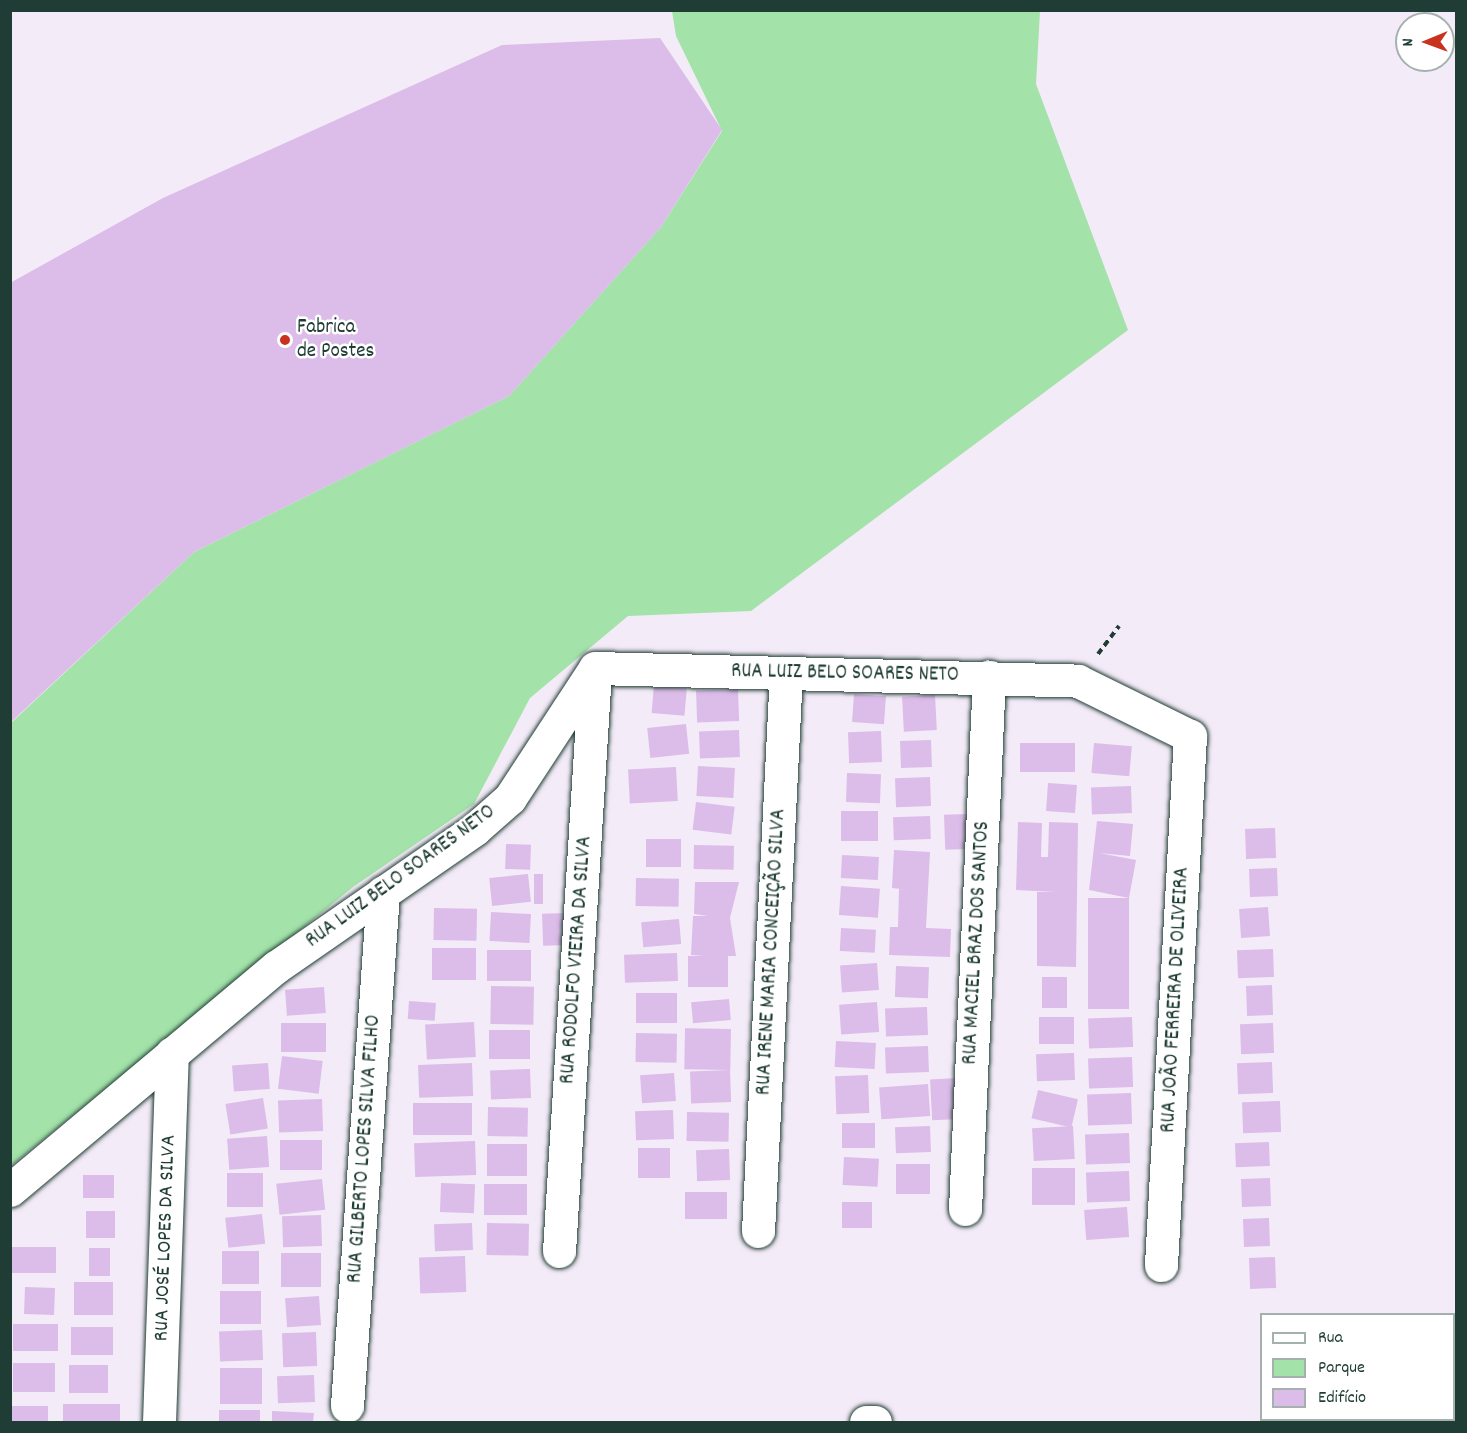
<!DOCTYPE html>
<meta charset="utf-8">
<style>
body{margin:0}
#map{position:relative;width:1467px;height:1433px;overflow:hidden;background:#f4ebf8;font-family:Dekko,sans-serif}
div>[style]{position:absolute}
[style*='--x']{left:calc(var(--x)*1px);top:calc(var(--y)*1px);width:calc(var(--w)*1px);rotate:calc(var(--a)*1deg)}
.green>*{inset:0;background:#a3e2a9}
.building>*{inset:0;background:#dcbce9;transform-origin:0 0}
.path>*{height:4px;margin-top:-2px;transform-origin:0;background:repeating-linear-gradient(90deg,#1f3d34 0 6px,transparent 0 10.5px)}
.roads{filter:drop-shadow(0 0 2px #1f3d34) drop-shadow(0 0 2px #1f3d34)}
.minor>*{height:33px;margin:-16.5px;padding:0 16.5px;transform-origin:16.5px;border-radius:16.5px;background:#fff}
.dots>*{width:16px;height:16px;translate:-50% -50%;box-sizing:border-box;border:3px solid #fff;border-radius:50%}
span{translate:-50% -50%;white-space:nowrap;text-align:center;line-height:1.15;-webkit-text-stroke:5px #fff;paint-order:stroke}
.poi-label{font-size:21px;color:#1f3d34}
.left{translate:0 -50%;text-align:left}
.street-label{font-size:21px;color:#1f3d34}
.frame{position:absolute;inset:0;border:12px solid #1f3d34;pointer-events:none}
.legend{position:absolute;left:1260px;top:1313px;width:195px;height:108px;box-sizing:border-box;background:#fff;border:2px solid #a5b1ae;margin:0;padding:8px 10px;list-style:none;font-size:18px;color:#1f3d34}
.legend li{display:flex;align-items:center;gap:12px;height:30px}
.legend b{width:30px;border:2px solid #a5b1ae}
.north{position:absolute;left:1395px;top:12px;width:60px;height:60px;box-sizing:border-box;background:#fff;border:2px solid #a5b1ae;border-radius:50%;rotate:269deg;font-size:16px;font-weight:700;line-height:24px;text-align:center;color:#1f3d34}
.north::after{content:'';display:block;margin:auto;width:21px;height:27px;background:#c8321e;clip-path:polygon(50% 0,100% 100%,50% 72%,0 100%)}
</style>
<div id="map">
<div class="green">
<i style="clip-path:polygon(672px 11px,1040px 11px,1036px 84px,1128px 330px,751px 611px,628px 616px,530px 698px,474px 804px,353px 887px,11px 1166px,11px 723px,194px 552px,509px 396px,661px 227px,722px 131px,676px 36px)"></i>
</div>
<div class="building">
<i style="clip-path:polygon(660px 38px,722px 130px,661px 227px,509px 396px,194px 552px,10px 723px,10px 283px,163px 198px,502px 45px)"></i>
<i style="left:654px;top:685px;width:33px;height:28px;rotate:5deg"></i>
<i style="left:738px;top:689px;width:32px;height:42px;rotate:88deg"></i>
<i style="left:854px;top:694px;width:32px;height:28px;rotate:4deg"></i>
<i style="left:935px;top:695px;width:35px;height:33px;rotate:87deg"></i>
<i style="left:686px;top:724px;width:30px;height:39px;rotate:84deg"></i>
<i style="left:739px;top:730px;width:27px;height:40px;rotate:88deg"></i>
<i style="left:881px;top:731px;width:31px;height:33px;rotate:88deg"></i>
<i style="left:931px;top:740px;width:27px;height:31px;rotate:88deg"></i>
<i style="left:1075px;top:743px;width:29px;height:55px;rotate:90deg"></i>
<i style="left:1094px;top:743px;width:38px;height:30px;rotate:5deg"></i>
<i style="left:698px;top:766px;width:37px;height:30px;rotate:3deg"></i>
<i style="left:676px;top:767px;width:34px;height:48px;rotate:87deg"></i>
<i style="left:847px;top:773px;width:34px;height:29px;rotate:2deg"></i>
<i style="left:930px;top:777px;width:29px;height:35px;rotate:88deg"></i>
<i style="left:1048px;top:783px;width:29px;height:28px;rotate:4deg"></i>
<i style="left:1131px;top:786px;width:27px;height:40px;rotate:88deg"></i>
<i style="left:696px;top:802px;width:39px;height:28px;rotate:7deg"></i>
<i style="left:841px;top:811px;width:37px;height:30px"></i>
<i style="left:967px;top:814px;width:35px;height:23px;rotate:88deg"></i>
<i style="left:930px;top:816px;width:23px;height:37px;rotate:88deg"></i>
<i style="clip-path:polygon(1097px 821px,1133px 824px,1130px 856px,1099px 853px,1136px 860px,1129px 898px,1089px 890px)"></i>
<i style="clip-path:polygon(1018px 822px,1042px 823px,1041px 857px,1048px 857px,1049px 822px,1078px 823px,1076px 967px,1037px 966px,1037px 892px,1056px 892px,1016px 890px)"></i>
<i style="left:1275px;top:828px;width:30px;height:30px;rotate:88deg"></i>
<i style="left:646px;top:839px;width:35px;height:28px"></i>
<i style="left:506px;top:844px;width:25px;height:25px;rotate:2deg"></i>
<i style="left:694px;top:845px;width:40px;height:24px;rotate:1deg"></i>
<i style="clip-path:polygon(894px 850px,930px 852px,926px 928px,951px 929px,950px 957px,889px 955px,890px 927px,898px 927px,899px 889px,910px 890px,892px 888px)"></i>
<i style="left:842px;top:855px;width:37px;height:23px;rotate:3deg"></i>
<i style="left:1277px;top:868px;width:28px;height:28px;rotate:88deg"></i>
<i style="left:528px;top:874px;width:28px;height:39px;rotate:84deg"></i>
<i style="left:534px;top:874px;width:9px;height:30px"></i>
<i style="left:636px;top:878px;width:43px;height:28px;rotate:1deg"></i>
<i style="clip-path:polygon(695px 882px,739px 882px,730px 918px,736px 956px,728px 956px,728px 987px,688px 987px,688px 956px,705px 956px,691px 955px,693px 916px,708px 916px,694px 914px)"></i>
<i style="left:841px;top:886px;width:39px;height:29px;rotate:4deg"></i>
<i style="left:1088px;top:898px;width:41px;height:111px"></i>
<i style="left:1268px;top:907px;width:29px;height:29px;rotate:86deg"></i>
<i style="left:434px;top:908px;width:43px;height:32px;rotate:1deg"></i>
<i style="left:491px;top:912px;width:40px;height:29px;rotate:3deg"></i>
<i style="left:567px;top:913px;width:32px;height:25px;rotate:88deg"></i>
<i style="left:679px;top:919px;width:25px;height:38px;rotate:85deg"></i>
<i style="left:841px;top:928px;width:35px;height:23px;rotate:3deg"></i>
<i style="left:476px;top:948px;width:32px;height:44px;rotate:90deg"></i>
<i style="left:1273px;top:949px;width:28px;height:36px;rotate:88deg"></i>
<i style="left:487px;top:950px;width:44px;height:31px"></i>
<i style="left:677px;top:953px;width:28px;height:53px;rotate:88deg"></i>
<i style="left:877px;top:963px;width:27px;height:37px;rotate:86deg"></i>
<i style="left:896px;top:966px;width:33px;height:31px;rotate:2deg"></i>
<i style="left:1042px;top:977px;width:25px;height:31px"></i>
<i style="left:1272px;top:985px;width:30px;height:26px;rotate:88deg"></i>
<i style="left:491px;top:986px;width:43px;height:38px;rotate:1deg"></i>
<i style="left:324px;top:987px;width:26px;height:39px;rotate:86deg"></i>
<i style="left:677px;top:993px;width:30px;height:41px;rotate:90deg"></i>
<i style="left:729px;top:999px;width:21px;height:38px;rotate:85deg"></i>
<i style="left:409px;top:1001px;width:27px;height:18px;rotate:4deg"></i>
<i style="left:877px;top:1002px;width:30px;height:38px;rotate:86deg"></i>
<i style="left:927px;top:1007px;width:28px;height:42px;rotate:88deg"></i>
<i style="left:1039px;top:1017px;width:35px;height:27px"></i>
<i style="left:1132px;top:1017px;width:30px;height:44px;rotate:88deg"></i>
<i style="left:474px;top:1022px;width:35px;height:49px;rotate:87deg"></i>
<i style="left:281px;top:1023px;width:45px;height:29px"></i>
<i style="left:1273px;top:1023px;width:30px;height:33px;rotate:88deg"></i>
<i style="left:731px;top:1029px;width:41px;height:46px;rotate:91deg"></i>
<i style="left:489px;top:1030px;width:41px;height:29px"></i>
<i style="left:636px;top:1033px;width:41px;height:29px;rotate:1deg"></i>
<i style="left:836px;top:1041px;width:40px;height:26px;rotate:3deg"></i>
<i style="left:928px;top:1046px;width:26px;height:43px;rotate:88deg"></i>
<i style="left:1074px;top:1053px;width:27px;height:38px;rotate:88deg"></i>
<i style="left:282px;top:1056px;width:41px;height:33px;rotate:7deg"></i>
<i style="left:1132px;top:1057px;width:30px;height:44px;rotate:88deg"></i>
<i style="left:1272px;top:1062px;width:31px;height:35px;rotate:88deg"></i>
<i style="left:268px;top:1063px;width:26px;height:36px;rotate:86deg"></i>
<i style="left:472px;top:1063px;width:33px;height:54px;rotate:88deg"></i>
<i style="left:530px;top:1069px;width:29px;height:40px;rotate:88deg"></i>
<i style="left:730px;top:1070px;width:32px;height:40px;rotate:88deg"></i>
<i style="left:674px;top:1073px;width:28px;height:34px;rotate:86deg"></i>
<i style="left:868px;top:1075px;width:38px;height:33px;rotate:88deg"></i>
<i style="left:957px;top:1078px;width:41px;height:27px;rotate:87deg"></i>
<i style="left:928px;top:1084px;width:32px;height:49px;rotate:86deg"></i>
<i style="left:1038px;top:1090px;width:41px;height:29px;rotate:13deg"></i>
<i style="left:1131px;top:1093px;width:31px;height:44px;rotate:88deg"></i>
<i style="left:263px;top:1098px;width:31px;height:38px;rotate:81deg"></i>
<i style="left:322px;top:1099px;width:32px;height:44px;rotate:88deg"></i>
<i style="left:1280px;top:1101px;width:31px;height:38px;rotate:88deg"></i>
<i style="left:413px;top:1103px;width:59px;height:32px"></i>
<i style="left:488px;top:1107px;width:40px;height:29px;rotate:1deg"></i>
<i style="left:673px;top:1110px;width:29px;height:38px;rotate:88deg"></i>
<i style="left:687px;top:1112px;width:42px;height:29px;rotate:1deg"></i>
<i style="left:842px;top:1123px;width:33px;height:25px"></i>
<i style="left:930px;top:1126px;width:26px;height:35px;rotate:88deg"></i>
<i style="left:1073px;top:1126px;width:33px;height:41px;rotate:87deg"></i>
<i style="left:1129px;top:1133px;width:30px;height:44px;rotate:88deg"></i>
<i style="left:267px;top:1136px;width:31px;height:40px;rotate:86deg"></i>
<i style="left:280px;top:1140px;width:42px;height:30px"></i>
<i style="left:475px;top:1141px;width:34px;height:61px;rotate:88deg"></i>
<i style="left:1269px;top:1142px;width:24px;height:34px;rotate:88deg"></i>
<i style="left:487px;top:1144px;width:40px;height:32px"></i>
<i style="left:638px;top:1148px;width:32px;height:30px"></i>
<i style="left:729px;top:1149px;width:31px;height:33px;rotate:88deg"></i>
<i style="left:844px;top:1157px;width:35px;height:28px;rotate:3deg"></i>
<i style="left:930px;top:1164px;width:30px;height:34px;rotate:90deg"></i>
<i style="left:1075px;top:1168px;width:37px;height:43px;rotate:90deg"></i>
<i style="left:1129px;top:1171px;width:30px;height:43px;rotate:88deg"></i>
<i style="left:227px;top:1173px;width:36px;height:34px"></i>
<i style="left:83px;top:1175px;width:31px;height:23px"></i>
<i style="left:1270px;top:1178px;width:28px;height:29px;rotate:88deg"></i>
<i style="left:322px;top:1179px;width:31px;height:46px;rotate:84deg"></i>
<i style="left:441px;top:1183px;width:34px;height:29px;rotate:2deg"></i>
<i style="left:484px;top:1184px;width:43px;height:31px"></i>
<i style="left:685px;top:1192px;width:42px;height:27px"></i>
<i style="left:842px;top:1202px;width:30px;height:26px"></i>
<i style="left:1127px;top:1207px;width:30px;height:43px;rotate:86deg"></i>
<i style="left:86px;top:1211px;width:29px;height:27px"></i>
<i style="left:262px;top:1214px;width:30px;height:37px;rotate:84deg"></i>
<i style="left:321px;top:1215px;width:31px;height:39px;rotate:88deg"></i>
<i style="left:1269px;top:1218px;width:28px;height:26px;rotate:88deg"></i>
<i style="left:472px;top:1223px;width:27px;height:38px;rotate:88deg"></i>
<i style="left:487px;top:1223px;width:42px;height:32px;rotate:1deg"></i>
<i style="left:12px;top:1247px;width:44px;height:26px"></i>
<i style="left:89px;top:1248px;width:21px;height:28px"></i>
<i style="left:259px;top:1251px;width:33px;height:37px;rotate:90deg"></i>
<i style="left:281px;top:1253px;width:40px;height:34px"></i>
<i style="left:465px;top:1256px;width:36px;height:46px;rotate:88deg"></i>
<i style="left:1275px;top:1257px;width:31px;height:26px;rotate:88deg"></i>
<i style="left:74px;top:1282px;width:39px;height:33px"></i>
<i style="left:25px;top:1287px;width:30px;height:27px;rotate:2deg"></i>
<i style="left:220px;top:1291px;width:41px;height:33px"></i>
<i style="left:319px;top:1296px;width:29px;height:34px;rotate:86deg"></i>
<i style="left:13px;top:1324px;width:45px;height:27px"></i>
<i style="left:71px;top:1327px;width:42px;height:28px"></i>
<i style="left:262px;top:1330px;width:30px;height:43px;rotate:88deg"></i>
<i style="left:316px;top:1332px;width:34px;height:34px;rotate:88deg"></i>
<i style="left:13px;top:1363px;width:42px;height:29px"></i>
<i style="left:69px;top:1365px;width:39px;height:28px"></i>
<i style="left:220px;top:1368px;width:42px;height:36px"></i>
<i style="left:314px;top:1375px;width:27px;height:37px;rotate:88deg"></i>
<i style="left:120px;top:1404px;width:18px;height:57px;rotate:90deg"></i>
<i style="left:10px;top:1406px;width:38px;height:16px"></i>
<i style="left:219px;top:1410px;width:41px;height:12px"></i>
<i style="clip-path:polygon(272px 1411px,314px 1413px,313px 1422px,272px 1422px)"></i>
</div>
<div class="path">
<i style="--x:1098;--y:654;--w:35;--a:-53"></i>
</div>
<div class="roads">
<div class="minor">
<i style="--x:10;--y:1190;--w:347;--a:-40"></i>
<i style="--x:276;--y:967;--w:242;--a:-34.7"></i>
<i style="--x:475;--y:829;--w:47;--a:-41.5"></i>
<i style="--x:510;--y:798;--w:155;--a:-56.8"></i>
<i style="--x:595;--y:668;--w:483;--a:1.5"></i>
<i style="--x:1078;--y:681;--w:125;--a:26.2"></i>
<i style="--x:1190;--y:736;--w:530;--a:93.14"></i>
<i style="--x:965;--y:1209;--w:533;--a:-87.42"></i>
<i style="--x:758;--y:1231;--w:559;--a:-87.13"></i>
<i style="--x:559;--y:1251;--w:582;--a:-86.45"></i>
<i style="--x:347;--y:1406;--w:515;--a:-85.99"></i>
<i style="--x:159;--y:1422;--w:369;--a:-88"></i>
<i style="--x:866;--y:1422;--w:9;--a:0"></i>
</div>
</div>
<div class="dots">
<i style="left:285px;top:340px;background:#c8321e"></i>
</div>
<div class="poi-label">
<span class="left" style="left:297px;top:340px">Fabrica<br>de Postes</span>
</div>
<div class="street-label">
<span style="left:845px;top:674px;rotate:1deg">RUA LUIZ BELO SOARES NETO</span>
<span style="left:401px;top:877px;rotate:-36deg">RUA LUIZ BELO SOARES NETO</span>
<span style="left:977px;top:943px;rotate:-87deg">RUA MACIEL BRAZ DOS SANTOS</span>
<span style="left:772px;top:952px;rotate:-87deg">RUA IRENE MARIA CONCEIÇÃO SILVA</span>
<span style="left:577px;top:960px;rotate:-86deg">RUA RODOLFO VIEIRA DA SILVA</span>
<span style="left:1176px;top:1000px;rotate:-87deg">RUA JOÃO FERREIRA DE OLIVEIRA</span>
<span style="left:365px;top:1149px;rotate:-86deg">RUA GILBERTO LOPES SILVA FILHO</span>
<span style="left:166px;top:1238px;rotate:-88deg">RUA JOSÉ LOPES DA SILVA</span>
</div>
<div class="frame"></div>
<ul class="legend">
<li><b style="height:8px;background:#fff"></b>Rua</li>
<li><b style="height:16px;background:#a3e2a9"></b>Parque</li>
<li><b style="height:16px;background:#dcbce9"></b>Edifício</li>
</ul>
<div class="north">N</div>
</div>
